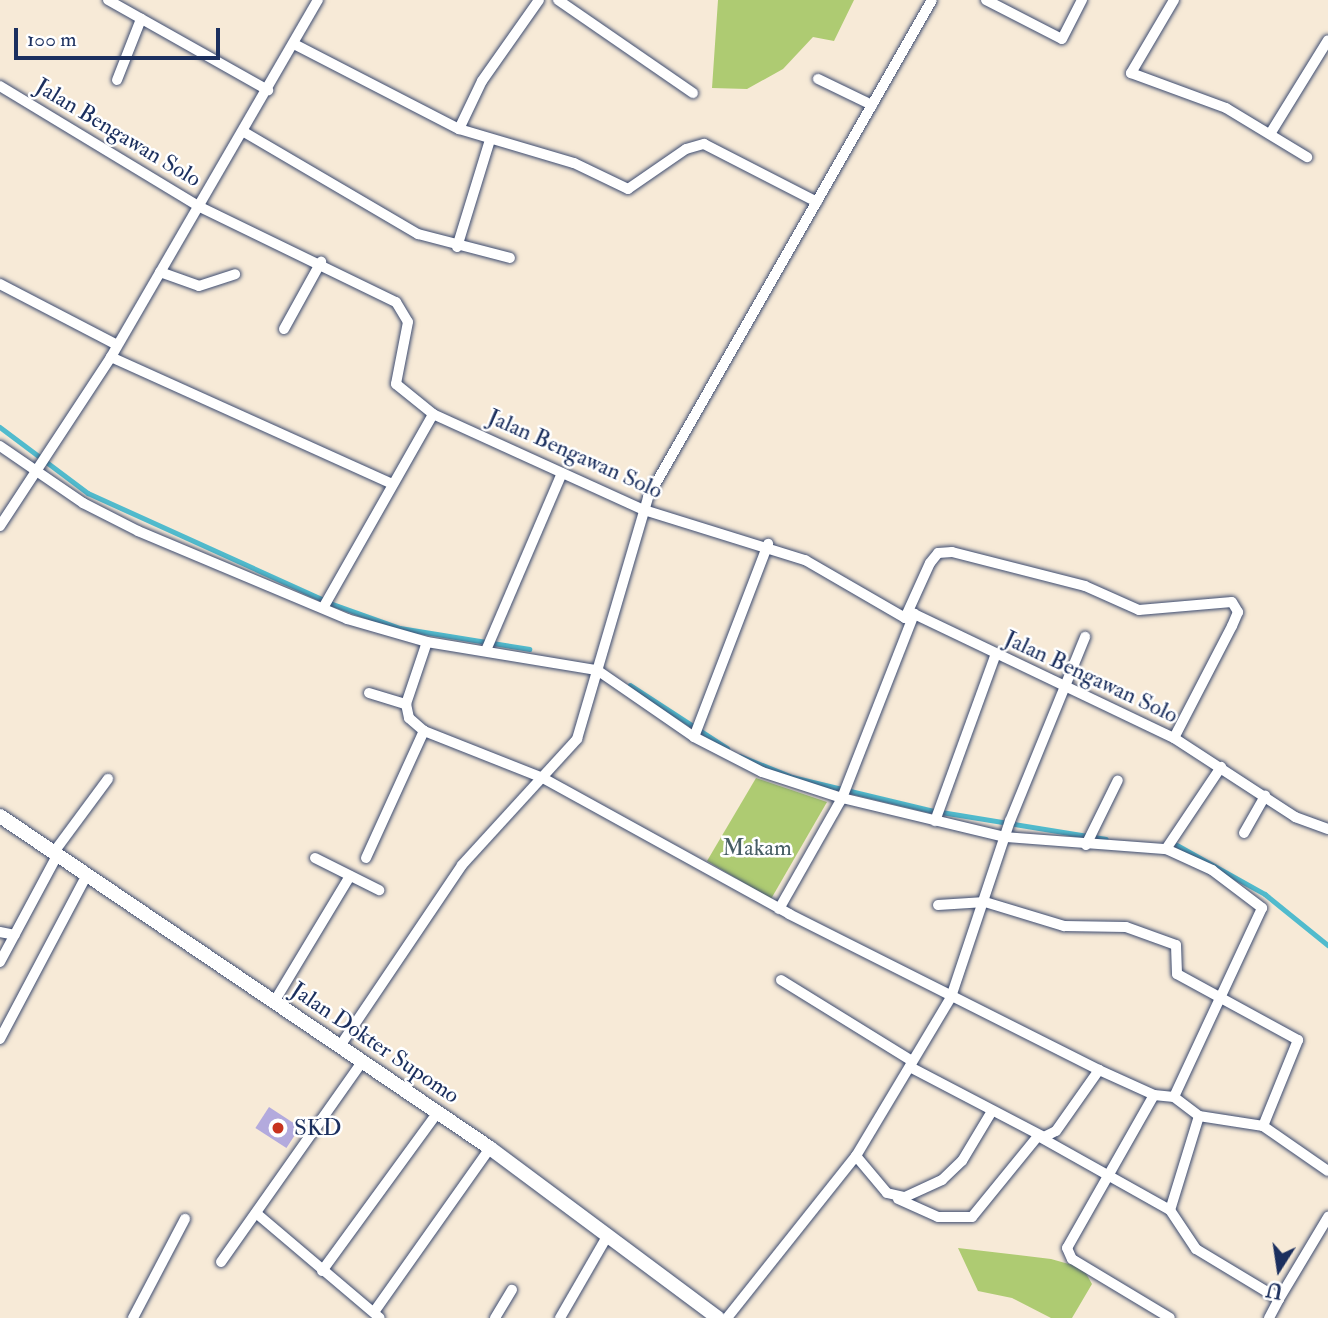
<!DOCTYPE html>
<style>
body{margin:0}
#map{position:relative;width:1328px;height:1318px;overflow:hidden;background:#f7ead7;font-family:"IM FELL Double Pica",serif}
div>[style]{position:absolute}
[style*='--x']{left:calc(var(--x)*1px);top:calc(var(--y)*1px);width:calc(var(--w)*1px);rotate:calc(var(--a)*1deg)}
.green>*{inset:0;background:#aecb72}
.stream>*{height:4.5px;margin:-2.25px;padding:0 2.25px;transform-origin:2.25px;border-radius:2.25px;background:#51bbcd}
.building>*{inset:0;background:#b3aadd;transform-origin:0 0}
.roads{filter:drop-shadow(0 0 2px #3c4b70) drop-shadow(0 0 2px #3c4b70)}
.minor>*{height:10px;margin:-5px;padding:0 5px;transform-origin:5px;border-radius:5px;background:#fff}
.tertiary>*{height:14px;margin:-7px;padding:0 7px;transform-origin:7px;border-radius:7px;background:#fff}
.dots>*{width:19px;height:19px;translate:-50% -50%;box-sizing:border-box;border:4px solid #fff;border-radius:50%}
span{translate:-50% -50%;white-space:nowrap;text-align:center;line-height:1.15;-webkit-text-stroke:5px #fff;paint-order:stroke}
.street-label{font-size:23px;color:#1b2f5e}
.park-label{font-size:23px;color:#475e64}
.poi-label{font-size:23px;color:#1b2f5e}
.left{translate:0 -50%;text-align:left}
.north{position:absolute;left:1244px;top:1234px;width:70px;height:70px;-webkit-text-stroke:5px #fff;paint-order:stroke;rotate:192deg;font-size:19px;font-weight:700;line-height:28px;text-align:center;color:#1b2f5e}
.north::after{content:'';display:block;margin:auto;width:24px;height:32px;background:#1b2f5e;clip-path:polygon(50% 0,100% 100%,50% 72%,0 100%)}
.scale{position:absolute;left:14px;top:28px;width:206px;height:32px;box-sizing:border-box;border:4px solid #1b2f5e;border-top:0;padding-left:9px;font-size:21px;line-height:24px;white-space:nowrap;color:#1b2f5e;-webkit-text-stroke:5px #fff;paint-order:stroke}
</style>
<div id="map">
<div class="green">
<i style="clip-path:polygon(718px 0,854px 0,834px 41px,813px 37px,783px 69px,747px 89px,712px 88px)"></i>
<i style="clip-path:polygon(756px 778px,827px 802px,771px 899px,707px 861px)"></i>
<i style="clip-path:polygon(958px 1248px,1051px 1259px,1083px 1268px,1092px 1284px,1072px 1318px,1051px 1318px,1012px 1298px,978px 1291px)"></i>
</div>
<div class="stream">
<i style="--x:0;--y:427;--w:110;--a:36.9"></i>
<i style="--x:88;--y:493;--w:266;--a:24.4"></i>
<i style="--x:330;--y:603;--w:74;--a:19.7"></i>
<i style="--x:400;--y:628;--w:131;--a:9.2"></i>
<i style="--x:630;--y:685;--w:116;--a:33"></i>
<i style="--x:740;--y:756;--w:56;--a:22"></i>
<i style="--x:792;--y:777;--w:141;--a:13.5"></i>
<i style="--x:929;--y:810;--w:179;--a:9.3"></i>
<i style="--x:1177;--y:845;--w:101;--a:29.1"></i>
<i style="--x:1265;--y:894;--w:81;--a:39"></i>
</div>
<div class="building">
<i style="left:269px;top:1107px;width:37px;height:25px;rotate:33deg"></i>
</div>
<div class="roads">
<div class="minor">
<i style="--x:108;--y:0;--w:184;--a:29.4"></i>
<i style="--x:558;--y:0;--w:164;--a:34.6"></i>
<i style="--x:986;--y:0;--w:85;--a:27.2"></i>
<i style="--x:1062;--y:39;--w:44;--a:-62.9"></i>
<i style="--x:1174;--y:0;--w:85;--a:120.5"></i>
<i style="--x:1131;--y:73;--w:101;--a:20.2"></i>
<i style="--x:1226;--y:108;--w:95;--a:31.2"></i>
<i style="--x:294;--y:44;--w:186;--a:27.3"></i>
<i style="--x:459;--y:129;--w:53;--a:-64.4"></i>
<i style="--x:482;--y:81;--w:99;--a:-54.9"></i>
<i style="--x:818;--y:79;--w:60;--a:25.7"></i>
<i style="--x:117;--y:80;--w:66;--a:-68.5"></i>
<i style="--x:0;--y:86;--w:234;--a:31.2"></i>
<i style="--x:200;--y:207;--w:218;--a:25.9"></i>
<i style="--x:396;--y:302;--w:23;--a:59"></i>
<i style="--x:408;--y:322;--w:63;--a:101"></i>
<i style="--x:396;--y:384;--w:48;--a:39"></i>
<i style="--x:433;--y:414;--w:232;--a:24.5"></i>
<i style="--x:644;--y:510;--w:169;--a:17.3"></i>
<i style="--x:805;--y:560;--w:116;--a:30.1"></i>
<i style="--x:905;--y:618;--w:10;--a:-24"></i>
<i style="--x:914;--y:614;--w:288;--a:25.5"></i>
<i style="--x:1174;--y:738;--w:145;--a:33.1"></i>
<i style="--x:1295;--y:817;--w:35;--a:20"></i>
<i style="--x:459;--y:129;--w:120;--a:16.5"></i>
<i style="--x:574;--y:163;--w:60;--a:25.7"></i>
<i style="--x:628;--y:189;--w:70;--a:-34.6"></i>
<i style="--x:686;--y:149;--w:19;--a:-16"></i>
<i style="--x:704;--y:144;--w:127;--a:27.2"></i>
<i style="--x:244;--y:132;--w:202;--a:30.4"></i>
<i style="--x:418;--y:234;--w:95;--a:14.6"></i>
<i style="--x:1270;--y:134;--w:110;--a:-58.3"></i>
<i style="--x:457;--y:247;--w:112;--a:-72.9"></i>
<i style="--x:160;--y:272;--w:41;--a:19.7"></i>
<i style="--x:199;--y:286;--w:38;--a:-18"></i>
<i style="--x:0;--y:284;--w:132;--a:27.5"></i>
<i style="--x:284;--y:329;--w:77;--a:-61.1"></i>
<i style="--x:111;--y:357;--w:308;--a:24.3"></i>
<i style="--x:0;--y:446;--w:101;--a:34.5"></i>
<i style="--x:83;--y:503;--w:62;--a:27"></i>
<i style="--x:138;--y:531;--w:227;--a:22.8"></i>
<i style="--x:347;--y:619;--w:83;--a:16"></i>
<i style="--x:427;--y:642;--w:172;--a:9.4"></i>
<i style="--x:597;--y:670;--w:118;--a:34.6"></i>
<i style="--x:694;--y:737;--w:76;--a:27.2"></i>
<i style="--x:762;--y:772;--w:84;--a:18"></i>
<i style="--x:842;--y:798;--w:168;--a:13.5"></i>
<i style="--x:1005;--y:837;--w:161;--a:4.3"></i>
<i style="--x:1166;--y:849;--w:99;--a:-56.1"></i>
<i style="--x:0;--y:526;--w:202;--a:-56.7"></i>
<i style="--x:111;--y:357;--w:413;--a:-59.9"></i>
<i style="--x:323;--y:608;--w:223;--a:-60.4"></i>
<i style="--x:905;--y:618;--w:60;--a:-65.6"></i>
<i style="--x:930;--y:563;--w:13;--a:-51"></i>
<i style="--x:938;--y:553;--w:14;--a:-4"></i>
<i style="--x:952;--y:552;--w:137;--a:14.3"></i>
<i style="--x:1085;--y:586;--w:59;--a:24"></i>
<i style="--x:1139;--y:610;--w:93;--a:-4.9"></i>
<i style="--x:1232;--y:602;--w:12;--a:59"></i>
<i style="--x:1238;--y:612;--w:15;--a:113"></i>
<i style="--x:1232;--y:626;--w:126;--a:117.4"></i>
<i style="--x:487;--y:648;--w:190;--a:-66.8"></i>
<i style="--x:369;--y:693;--w:39;--a:17"></i>
<i style="--x:424;--y:731;--w:20;--a:-139"></i>
<i style="--x:409;--y:718;--w:14;--a:-102"></i>
<i style="--x:406;--y:704;--w:65;--a:-71.3"></i>
<i style="--x:694;--y:737;--w:207;--a:-69"></i>
<i style="--x:935;--y:821;--w:176;--a:-70"></i>
<i style="--x:1244;--y:833;--w:43;--a:-60.4"></i>
<i style="--x:1086;--y:845;--w:72;--a:-63.8"></i>
<i style="--x:1166;--y:849;--w:51;--a:24.5"></i>
<i style="--x:1212;--y:870;--w:63;--a:37.2"></i>
<i style="--x:1262;--y:908;--w:208;--a:115"></i>
<i style="--x:54;--y:852;--w:91;--a:-53.5"></i>
<i style="--x:315;--y:858;--w:72;--a:26.6"></i>
<i style="--x:366;--y:858;--w:140;--a:-65.5"></i>
<i style="--x:424;--y:731;--w:128;--a:21.6"></i>
<i style="--x:543;--y:778;--w:281;--a:28.9"></i>
<i style="--x:789;--y:914;--w:347;--a:26.7"></i>
<i style="--x:1099;--y:1070;--w:60;--a:24.4"></i>
<i style="--x:1154;--y:1095;--w:20;--a:6"></i>
<i style="--x:1174;--y:1097;--w:31;--a:37"></i>
<i style="--x:1199;--y:1116;--w:65;--a:8.9"></i>
<i style="--x:1263;--y:1126;--w:79;--a:34.7"></i>
<i style="--x:938;--y:905;--w:47;--a:-3.7"></i>
<i style="--x:985;--y:902;--w:83;--a:16.9"></i>
<i style="--x:1064;--y:926;--w:62;--a:0.9"></i>
<i style="--x:1126;--y:927;--w:53;--a:19.8"></i>
<i style="--x:1176;--y:945;--w:29;--a:88"></i>
<i style="--x:1177;--y:974;--w:138;--a:28.6"></i>
<i style="--x:1298;--y:1040;--w:93;--a:112.1"></i>
<i style="--x:779;--y:909;--w:128;--a:-60.4"></i>
<i style="--x:842;--y:798;--w:198;--a:-68.6"></i>
<i style="--x:0;--y:932;--w:15;--a:11"></i>
<i style="--x:0;--y:962;--w:123;--a:-61.8"></i>
<i style="--x:781;--y:980;--w:154;--a:31.7"></i>
<i style="--x:274;--y:1002;--w:147;--a:-58.9"></i>
<i style="--x:0;--y:1039;--w:186;--a:-62.1"></i>
<i style="--x:340;--y:1046;--w:218;--a:-56"></i>
<i style="--x:462;--y:865;--w:171;--a:-47.6"></i>
<i style="--x:577;--y:739;--w:252;--a:-73.6"></i>
<i style="--x:648;--y:497;--w:572;--a:-60.26"></i>
<i style="--x:910;--y:1067;--w:151;--a:27.6"></i>
<i style="--x:1044;--y:1137;--w:13;--a:-27"></i>
<i style="--x:1056;--y:1131;--w:75;--a:-54.8"></i>
<i style="--x:1154;--y:1095;--w:176;--a:119.6"></i>
<i style="--x:1067;--y:1248;--w:12;--a:66"></i>
<i style="--x:1072;--y:1259;--w:114;--a:31"></i>
<i style="--x:1199;--y:1116;--w:98;--a:107.1"></i>
<i style="--x:1170;--y:1210;--w:47;--a:56.3"></i>
<i style="--x:1196;--y:1249;--w:97;--a:31.1"></i>
<i style="--x:1279;--y:1299;--w:96;--a:-59.1"></i>
<i style="--x:856;--y:1156;--w:48;--a:50"></i>
<i style="--x:887;--y:1193;--w:18;--a:13"></i>
<i style="--x:905;--y:1197;--w:41;--a:-24.7"></i>
<i style="--x:942;--y:1180;--w:28;--a:-44"></i>
<i style="--x:962;--y:1161;--w:58;--a:-59"></i>
<i style="--x:898;--y:1199;--w:44;--a:24.2"></i>
<i style="--x:938;--y:1217;--w:34;--a:0"></i>
<i style="--x:972;--y:1217;--w:104;--a:-50.8"></i>
<i style="--x:1038;--y:1136;--w:151;--a:29.3"></i>
<i style="--x:256;--y:1213;--w:162;--a:40.3"></i>
<i style="--x:221;--y:1262;--w:246;--a:-54.8"></i>
<i style="--x:322;--y:1271;--w:197;--a:-53.9"></i>
<i style="--x:374;--y:1312;--w:201;--a:-54.7"></i>
<i style="--x:133;--y:1318;--w:112;--a:-62.3"></i>
<i style="--x:495;--y:1318;--w:33;--a:-59"></i>
<i style="--x:560;--y:1318;--w:96;--a:-60"></i>
<i style="--x:727;--y:1318;--w:207;--a:-51.5"></i>
<i style="--x:856;--y:1156;--w:185;--a:-59.1"></i>
<i style="--x:951;--y:997;--w:186;--a:-71.5"></i>
<i style="--x:1010;--y:821;--w:199;--a:-67.8"></i>
<i style="--x:1269;--y:1318;--w:21;--a:-62"></i>
</div>
<div class="tertiary">
<i style="--x:0;--y:816;--w:592;--a:34.12"></i>
<i style="--x:490;--y:1148;--w:284;--a:36.7"></i>
</div>
</div>
<div class="dots">
<i style="left:278px;top:1128px;background:#c8321e"></i>
</div>
<div class="street-label">
<span style="left:118px;top:133px;rotate:31deg">Jalan Bengawan Solo</span>
<span style="left:575px;top:454px;rotate:24deg">Jalan Bengawan Solo</span>
<span style="left:1091px;top:677px;rotate:25deg">Jalan Bengawan Solo</span>
<span style="left:375px;top:1043px;rotate:34deg">Jalan Dokter Supomo</span>
</div>
<div class="park-label">
<span style="left:757px;top:848px">Makam</span>
</div>
<div class="poi-label">
<span class="left" style="left:294px;top:1128px">SKD</span>
</div>
<div class="north">U</div>
<div class="scale">100 m</div>
</div>
